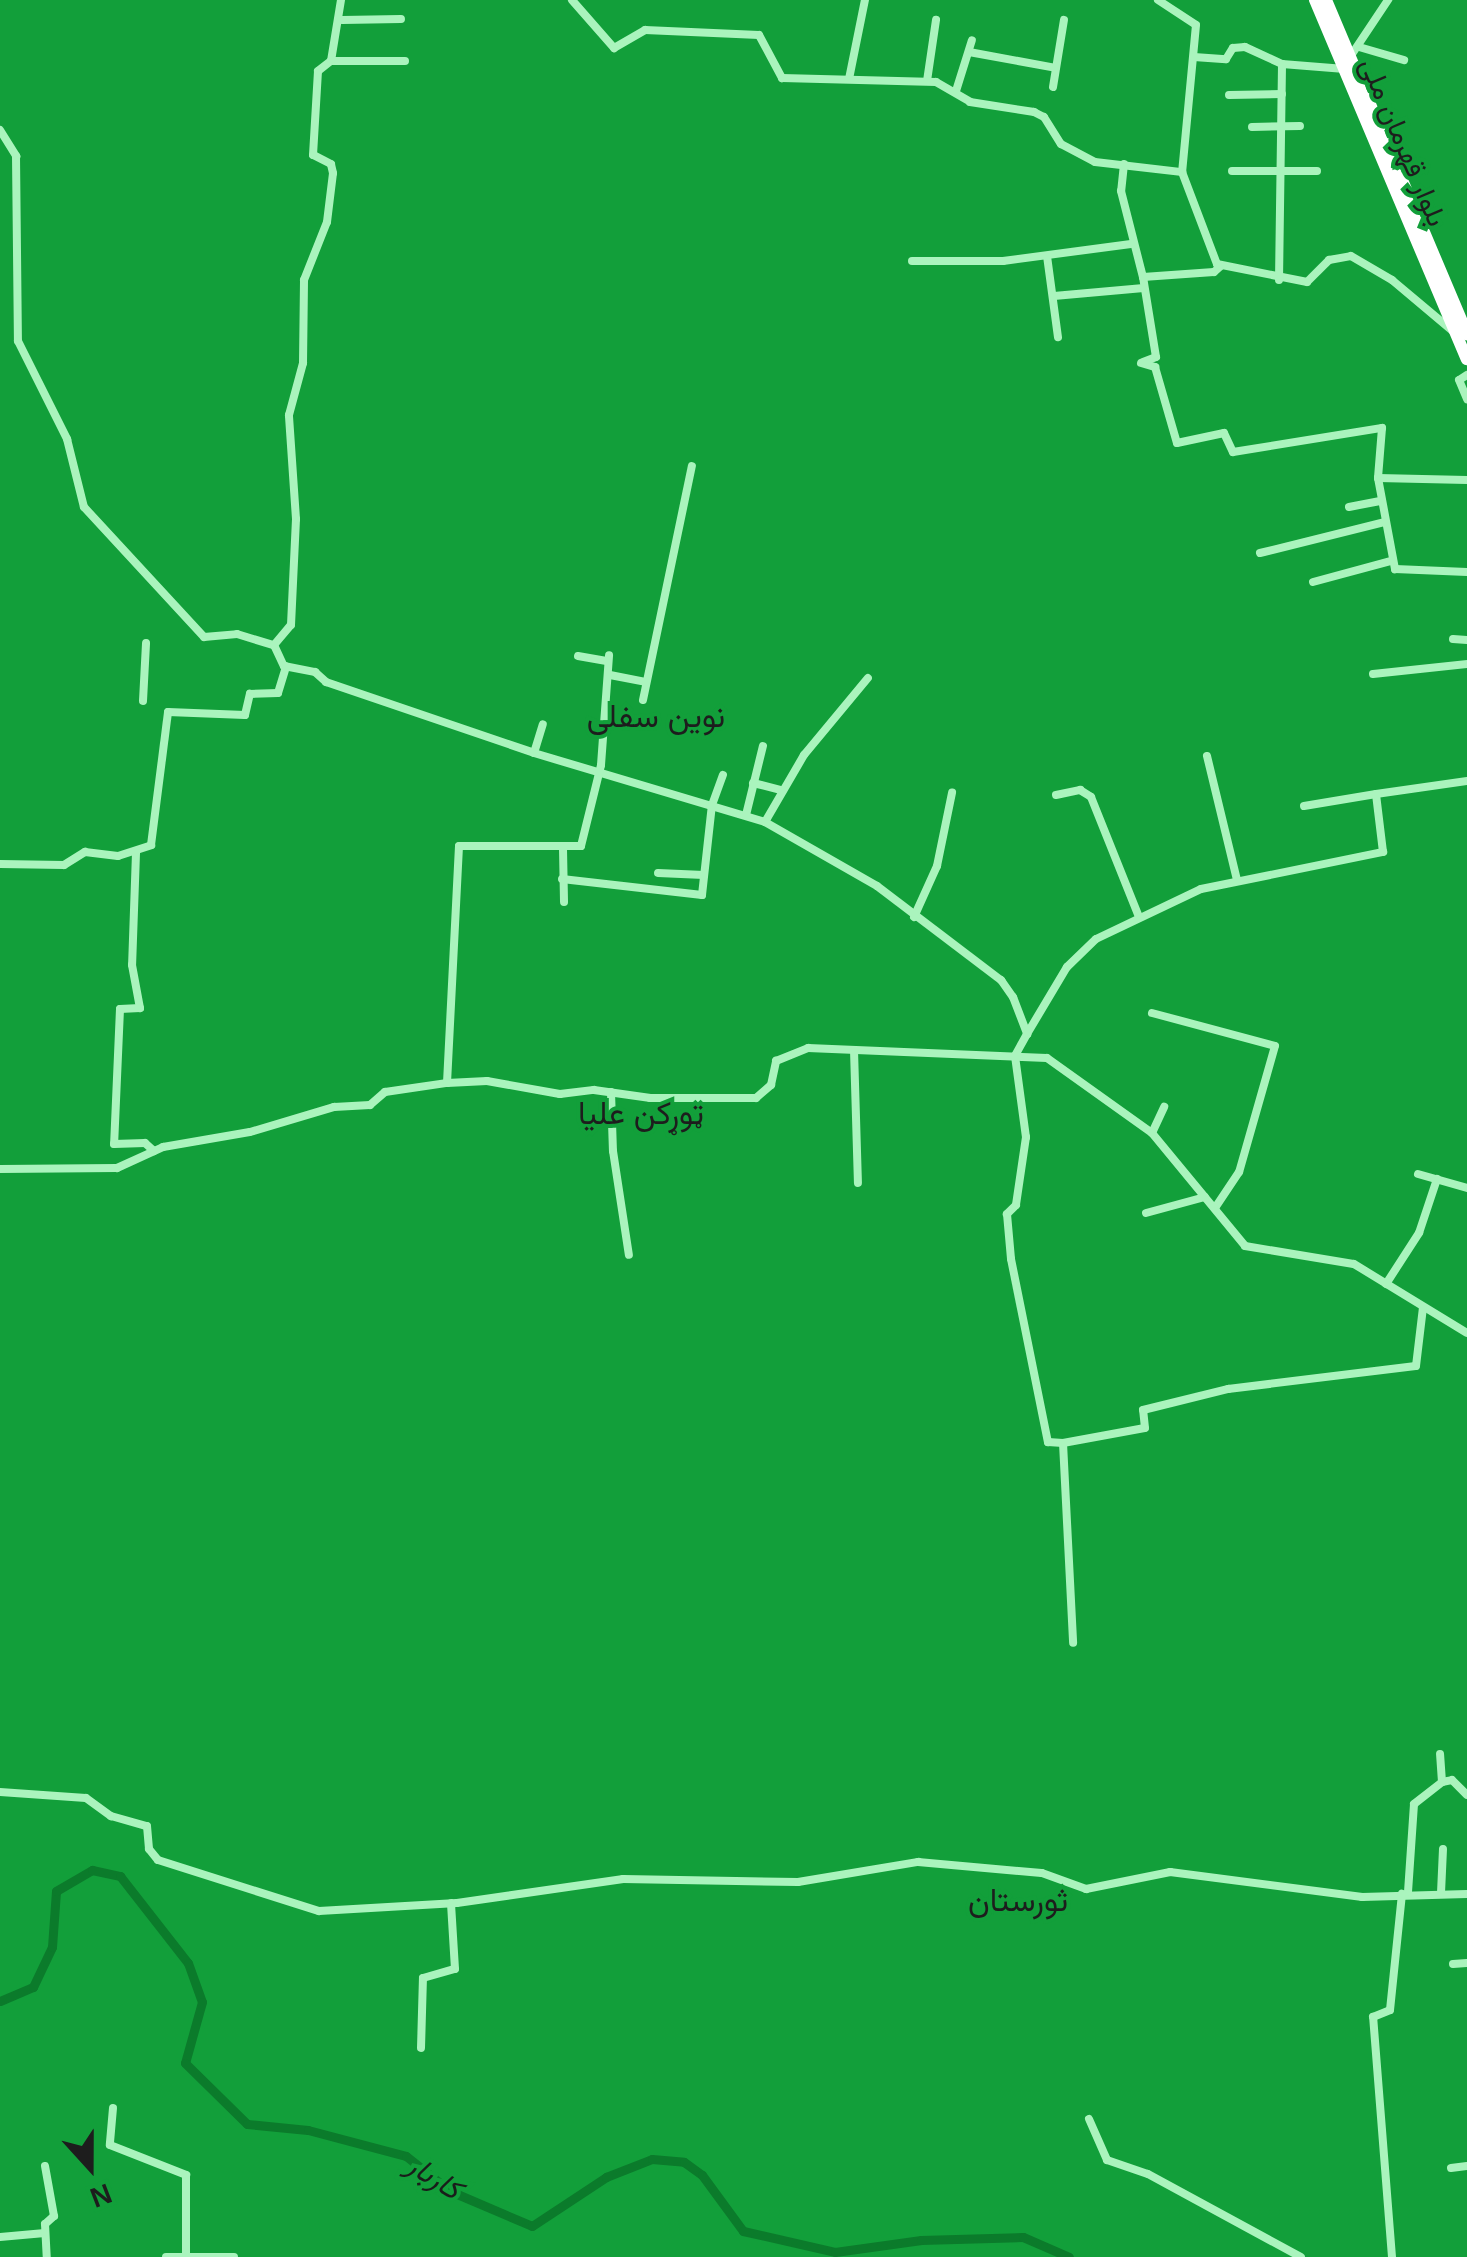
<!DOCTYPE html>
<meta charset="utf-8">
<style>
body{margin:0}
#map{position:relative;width:1467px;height:2257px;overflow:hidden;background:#129f3a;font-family:Arial,Vazirmatn,sans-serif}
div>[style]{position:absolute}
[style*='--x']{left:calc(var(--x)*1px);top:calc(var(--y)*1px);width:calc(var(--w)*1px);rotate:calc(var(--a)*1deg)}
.river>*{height:9px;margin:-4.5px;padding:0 4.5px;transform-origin:4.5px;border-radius:4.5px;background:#0b7b2b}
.minor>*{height:8px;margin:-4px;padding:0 4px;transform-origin:4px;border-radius:4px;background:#aaf4bd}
.highway>*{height:12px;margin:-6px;padding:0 6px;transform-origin:6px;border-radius:6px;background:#fff}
span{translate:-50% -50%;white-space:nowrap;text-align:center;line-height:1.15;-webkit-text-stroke:8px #129f3a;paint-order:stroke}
.street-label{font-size:28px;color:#1d1d1d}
.water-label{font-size:30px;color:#191d1a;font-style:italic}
.quarter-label{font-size:32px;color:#1d1d1d}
.north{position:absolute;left:40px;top:2117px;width:100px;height:100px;-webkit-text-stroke:8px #129f3a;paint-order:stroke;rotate:159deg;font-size:28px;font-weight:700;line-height:40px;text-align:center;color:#1d1d1d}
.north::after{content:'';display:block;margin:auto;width:35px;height:45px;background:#1d1d1d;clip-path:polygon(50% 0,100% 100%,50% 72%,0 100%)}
</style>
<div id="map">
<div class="river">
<i style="--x:0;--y:2001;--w:36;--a:-23"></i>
<i style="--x:33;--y:1987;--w:44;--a:-64.6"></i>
<i style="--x:52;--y:1947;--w:56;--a:-85.9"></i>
<i style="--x:56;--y:1891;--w:42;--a:-30.3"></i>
<i style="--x:92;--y:1870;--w:29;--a:12"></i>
<i style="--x:120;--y:1876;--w:110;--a:52"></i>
<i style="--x:188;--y:1963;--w:41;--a:70.3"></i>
<i style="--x:202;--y:2002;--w:63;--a:105.6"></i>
<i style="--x:185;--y:2063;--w:87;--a:44.5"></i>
<i style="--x:247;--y:2124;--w:61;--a:5.6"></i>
<i style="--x:308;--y:2130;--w:101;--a:14.9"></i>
<i style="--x:406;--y:2156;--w:56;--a:38.5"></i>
<i style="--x:450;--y:2191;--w:89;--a:23.1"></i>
<i style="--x:532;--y:2226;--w:89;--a:-33.5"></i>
<i style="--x:606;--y:2177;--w:49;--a:-21.4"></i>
<i style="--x:652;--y:2159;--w:32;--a:5"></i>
<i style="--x:684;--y:2162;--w:22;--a:36"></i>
<i style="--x:702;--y:2175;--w:69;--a:53.8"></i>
<i style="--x:743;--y:2231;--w:94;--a:12.9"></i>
<i style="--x:835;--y:2252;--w:87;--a:-7.9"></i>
<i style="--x:921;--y:2240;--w:102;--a:-1.7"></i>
<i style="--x:1023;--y:2237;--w:50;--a:23.5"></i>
</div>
<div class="minor">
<i style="--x:572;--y:0;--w:64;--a:48.8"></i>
<i style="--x:614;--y:48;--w:36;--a:-30"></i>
<i style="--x:645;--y:30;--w:114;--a:2.5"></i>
<i style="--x:759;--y:35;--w:49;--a:61.9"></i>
<i style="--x:782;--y:78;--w:154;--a:1.5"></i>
<i style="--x:936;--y:82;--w:39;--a:30"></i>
<i style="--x:970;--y:102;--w:65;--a:8.9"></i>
<i style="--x:1034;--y:112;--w:11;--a:27"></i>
<i style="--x:1044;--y:117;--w:32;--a:58"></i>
<i style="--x:1061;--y:144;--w:38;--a:28"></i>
<i style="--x:1095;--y:162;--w:88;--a:6.6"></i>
<i style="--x:1182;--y:172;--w:98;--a:69.2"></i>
<i style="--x:1217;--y:264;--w:92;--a:11.3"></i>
<i style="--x:1307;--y:282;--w:31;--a:-45"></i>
<i style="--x:1329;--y:260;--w:22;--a:-10"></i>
<i style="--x:1351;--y:256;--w:48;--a:30.3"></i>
<i style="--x:1392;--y:280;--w:81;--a:40"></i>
<i style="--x:1158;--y:0;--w:45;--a:33.3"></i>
<i style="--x:1196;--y:25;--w:148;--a:95.4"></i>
<i style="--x:342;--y:20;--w:59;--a:-1"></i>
<i style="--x:1359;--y:47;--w:47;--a:16.1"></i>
<i style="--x:969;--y:52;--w:88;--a:10.4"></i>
<i style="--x:1194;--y:57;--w:32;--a:4"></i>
<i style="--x:1226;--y:59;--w:13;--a:-58"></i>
<i style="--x:1233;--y:48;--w:12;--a:-5"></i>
<i style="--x:1245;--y:47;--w:41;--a:24.7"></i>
<i style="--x:1282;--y:64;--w:63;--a:4.5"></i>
<i style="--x:1350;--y:57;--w:69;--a:-56.3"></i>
<i style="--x:331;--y:61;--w:74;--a:0"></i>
<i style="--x:849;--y:79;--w:81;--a:-78.6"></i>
<i style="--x:927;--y:81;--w:62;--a:-81.6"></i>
<i style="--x:1053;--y:87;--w:68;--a:-80.7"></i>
<i style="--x:956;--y:91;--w:53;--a:-72.6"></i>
<i style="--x:1229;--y:95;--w:53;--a:-1.1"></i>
<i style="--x:1252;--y:127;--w:48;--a:-1.2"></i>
<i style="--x:0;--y:130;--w:31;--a:58"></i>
<i style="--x:16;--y:156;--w:185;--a:89.4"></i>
<i style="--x:18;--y:341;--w:110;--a:63.4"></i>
<i style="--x:67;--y:439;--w:70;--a:76"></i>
<i style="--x:84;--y:507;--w:177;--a:47.3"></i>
<i style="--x:204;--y:637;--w:33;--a:-5"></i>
<i style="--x:237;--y:634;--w:39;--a:17"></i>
<i style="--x:274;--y:645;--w:23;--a:65"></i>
<i style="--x:284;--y:666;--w:32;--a:11"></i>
<i style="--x:315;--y:672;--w:15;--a:42"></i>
<i style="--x:326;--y:682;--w:220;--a:18.8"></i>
<i style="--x:534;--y:753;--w:241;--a:16.6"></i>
<i style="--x:765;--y:822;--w:129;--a:29.7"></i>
<i style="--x:877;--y:886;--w:156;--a:37.2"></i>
<i style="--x:1001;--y:980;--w:21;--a:55"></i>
<i style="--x:1013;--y:997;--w:40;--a:69"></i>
<i style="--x:1027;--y:1034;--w:25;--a:119"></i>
<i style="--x:1015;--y:1056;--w:82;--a:82.3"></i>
<i style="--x:1026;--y:1137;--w:69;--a:98.4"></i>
<i style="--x:1016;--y:1205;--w:13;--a:135"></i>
<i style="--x:1007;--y:1214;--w:45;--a:84.9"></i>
<i style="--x:1011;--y:1259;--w:187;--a:78.6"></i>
<i style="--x:1048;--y:1442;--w:15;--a:4"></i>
<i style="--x:1063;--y:1443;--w:200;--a:87.1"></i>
<i style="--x:1124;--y:164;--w:27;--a:96"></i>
<i style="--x:1121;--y:191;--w:89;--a:75.7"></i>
<i style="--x:1232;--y:171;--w:85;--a:0"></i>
<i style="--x:1047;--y:256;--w:82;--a:82.3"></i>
<i style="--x:912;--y:261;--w:91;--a:0"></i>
<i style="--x:1003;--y:261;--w:129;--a:-7.6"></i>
<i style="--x:1279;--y:280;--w:216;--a:-89.2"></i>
<i style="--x:1054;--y:296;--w:90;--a:-5.1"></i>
<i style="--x:1143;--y:362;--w:14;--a:-21"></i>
<i style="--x:1156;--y:357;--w:81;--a:-99.2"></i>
<i style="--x:1143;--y:277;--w:71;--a:-4"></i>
<i style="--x:1214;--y:272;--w:9;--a:-41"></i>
<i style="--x:1141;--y:363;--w:15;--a:16"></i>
<i style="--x:1155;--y:367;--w:79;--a:73.9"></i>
<i style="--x:1177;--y:443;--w:48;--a:-12"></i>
<i style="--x:1224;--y:433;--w:21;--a:65"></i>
<i style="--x:1233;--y:452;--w:151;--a:-9.2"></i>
<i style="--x:1382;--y:428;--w:50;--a:94.6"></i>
<i style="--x:1378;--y:478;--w:93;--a:79.4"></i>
<i style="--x:1395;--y:569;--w:72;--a:2.4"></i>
<i style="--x:1467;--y:375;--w:9;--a:148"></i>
<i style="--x:1459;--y:380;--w:21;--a:67"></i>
<i style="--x:1378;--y:478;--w:89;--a:1.3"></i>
<i style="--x:1349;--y:507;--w:33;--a:-11"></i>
<i style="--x:1260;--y:553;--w:128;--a:-14"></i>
<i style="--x:1313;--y:582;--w:81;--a:-15.1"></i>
<i style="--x:1453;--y:639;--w:14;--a:4"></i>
<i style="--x:274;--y:645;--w:26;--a:-50"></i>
<i style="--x:291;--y:625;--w:106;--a:-87.3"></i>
<i style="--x:296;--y:519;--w:104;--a:-93.9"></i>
<i style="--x:289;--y:415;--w:54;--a:-74.9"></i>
<i style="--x:303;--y:363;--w:83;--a:-89.3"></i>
<i style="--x:304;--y:280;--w:62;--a:-68.4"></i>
<i style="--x:327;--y:222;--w:49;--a:-83"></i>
<i style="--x:333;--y:173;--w:9;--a:-103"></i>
<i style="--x:331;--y:164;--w:20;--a:-153"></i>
<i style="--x:313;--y:155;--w:84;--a:-86.6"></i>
<i style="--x:318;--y:71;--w:16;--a:-38"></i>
<i style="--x:331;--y:61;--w:62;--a:-80.7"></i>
<i style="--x:578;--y:656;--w:29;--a:10"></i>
<i style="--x:1373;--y:674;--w:95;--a:-6.1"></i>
<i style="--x:610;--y:675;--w:36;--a:11"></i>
<i style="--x:643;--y:700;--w:239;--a:-78.2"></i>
<i style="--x:143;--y:701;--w:58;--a:-87"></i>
<i style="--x:534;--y:753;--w:30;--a:-73"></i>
<i style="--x:1207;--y:756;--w:128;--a:76.4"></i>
<i style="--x:753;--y:783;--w:30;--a:14"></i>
<i style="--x:1056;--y:795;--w:25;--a:-12"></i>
<i style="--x:1080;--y:790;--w:13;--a:32"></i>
<i style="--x:1091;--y:797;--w:129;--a:68.2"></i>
<i style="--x:1304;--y:806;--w:73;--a:-9.5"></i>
<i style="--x:746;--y:815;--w:71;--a:-76.2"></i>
<i style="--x:765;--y:822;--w:78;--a:-59.8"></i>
<i style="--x:804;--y:755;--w:100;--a:-50.3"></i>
<i style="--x:563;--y:849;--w:53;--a:88.9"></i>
<i style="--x:136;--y:853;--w:112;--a:92"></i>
<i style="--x:132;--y:965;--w:44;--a:79.5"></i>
<i style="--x:140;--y:1008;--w:20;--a:177"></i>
<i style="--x:120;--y:1009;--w:135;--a:92.5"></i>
<i style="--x:114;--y:1144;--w:31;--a:-2"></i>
<i style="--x:145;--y:1143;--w:12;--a:42"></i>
<i style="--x:0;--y:864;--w:64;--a:0.9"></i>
<i style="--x:64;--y:865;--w:25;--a:-32"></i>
<i style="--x:85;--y:852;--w:33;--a:7"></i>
<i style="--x:118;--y:856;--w:35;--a:-18"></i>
<i style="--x:151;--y:845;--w:134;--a:-82.7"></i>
<i style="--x:168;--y:712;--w:77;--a:2.2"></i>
<i style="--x:245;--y:715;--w:22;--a:-77"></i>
<i style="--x:250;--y:694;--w:28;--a:-2"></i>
<i style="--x:278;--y:693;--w:28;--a:-73"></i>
<i style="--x:658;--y:873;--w:46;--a:2.5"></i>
<i style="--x:562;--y:879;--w:141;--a:6.5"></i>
<i style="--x:702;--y:895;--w:91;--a:-83.7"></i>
<i style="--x:712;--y:805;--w:32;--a:-70"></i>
<i style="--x:914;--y:917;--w:56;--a:-65.7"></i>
<i style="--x:937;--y:866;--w:75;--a:-78.4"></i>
<i style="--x:1152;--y:1013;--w:127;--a:15"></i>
<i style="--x:1275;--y:1046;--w:131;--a:105.9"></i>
<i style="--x:1239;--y:1172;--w:43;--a:123.7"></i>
<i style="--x:1027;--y:1034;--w:78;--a:-59.2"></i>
<i style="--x:1067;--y:967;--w:40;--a:-44"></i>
<i style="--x:1096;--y:939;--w:116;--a:-25.5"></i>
<i style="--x:1201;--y:889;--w:186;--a:-11.5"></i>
<i style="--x:1383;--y:852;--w:58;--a:-96.9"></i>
<i style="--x:1376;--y:794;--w:92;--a:-8.1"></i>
<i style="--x:854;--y:1050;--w:133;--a:88.3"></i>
<i style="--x:447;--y:1083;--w:237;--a:-87.1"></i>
<i style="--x:459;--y:846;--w:122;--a:0"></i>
<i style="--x:581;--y:846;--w:83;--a:-76.1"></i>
<i style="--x:601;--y:765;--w:110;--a:-85.8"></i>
<i style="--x:611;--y:1092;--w:59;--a:88.1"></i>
<i style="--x:613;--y:1151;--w:105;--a:81.3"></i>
<i style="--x:1152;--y:1133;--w:29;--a:-65"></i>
<i style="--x:0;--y:1169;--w:117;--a:-0.5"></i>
<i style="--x:117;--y:1168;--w:51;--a:-24.5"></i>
<i style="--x:163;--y:1147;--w:88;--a:-9.8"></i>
<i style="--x:250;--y:1132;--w:88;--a:-16.6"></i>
<i style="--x:334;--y:1107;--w:36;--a:-3"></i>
<i style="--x:370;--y:1105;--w:20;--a:-41"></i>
<i style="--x:385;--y:1092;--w:63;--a:-8.3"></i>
<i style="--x:447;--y:1083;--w:40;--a:-2.9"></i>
<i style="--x:487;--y:1081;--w:74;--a:10.1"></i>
<i style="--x:560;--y:1094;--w:34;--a:-7"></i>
<i style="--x:594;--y:1090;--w:57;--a:8.1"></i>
<i style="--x:650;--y:1098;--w:106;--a:0"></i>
<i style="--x:756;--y:1098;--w:20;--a:-41"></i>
<i style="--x:771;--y:1085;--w:25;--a:-78"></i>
<i style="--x:776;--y:1061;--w:35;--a:-22"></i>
<i style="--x:808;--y:1048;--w:239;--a:2.4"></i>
<i style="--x:1047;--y:1058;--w:129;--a:35.5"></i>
<i style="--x:1152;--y:1133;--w:146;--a:50.5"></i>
<i style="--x:1245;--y:1246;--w:110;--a:9.4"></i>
<i style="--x:1354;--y:1264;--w:132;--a:31.4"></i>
<i style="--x:1418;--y:1174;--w:51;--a:15.9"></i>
<i style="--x:1146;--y:1213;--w:61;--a:-15.2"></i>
<i style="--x:1386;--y:1284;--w:61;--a:-57.1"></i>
<i style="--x:1419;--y:1233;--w:57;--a:-71.6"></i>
<i style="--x:1063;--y:1443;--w:83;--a:-10.4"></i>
<i style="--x:1145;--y:1428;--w:18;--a:-96"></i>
<i style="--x:1143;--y:1410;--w:88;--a:-13.9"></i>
<i style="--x:1228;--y:1389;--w:189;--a:-7"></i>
<i style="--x:1416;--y:1366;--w:59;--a:-83.2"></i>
<i style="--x:1442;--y:1782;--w:10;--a:-11"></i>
<i style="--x:1452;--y:1780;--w:21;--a:45"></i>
<i style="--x:0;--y:1792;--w:86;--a:4"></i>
<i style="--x:86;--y:1798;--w:31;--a:36"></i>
<i style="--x:111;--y:1816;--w:37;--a:16"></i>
<i style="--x:147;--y:1826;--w:23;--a:85"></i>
<i style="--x:149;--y:1849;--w:14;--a:51"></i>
<i style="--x:158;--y:1860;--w:169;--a:17.6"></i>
<i style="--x:319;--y:1911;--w:138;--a:-3.3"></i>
<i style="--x:457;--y:1903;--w:168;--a:-8.2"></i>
<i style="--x:623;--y:1879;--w:175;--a:1"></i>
<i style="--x:798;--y:1882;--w:122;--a:-9.5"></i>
<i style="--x:918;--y:1862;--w:124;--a:5.1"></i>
<i style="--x:1042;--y:1873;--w:47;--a:20"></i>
<i style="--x:1086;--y:1889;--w:86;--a:-11.4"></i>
<i style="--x:1170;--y:1872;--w:194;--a:7.4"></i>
<i style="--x:1362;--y:1897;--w:105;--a:-1.6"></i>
<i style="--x:1408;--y:1892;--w:88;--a:-86.1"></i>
<i style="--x:1414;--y:1804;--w:36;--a:-38"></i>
<i style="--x:1442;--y:1782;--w:28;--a:-94"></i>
<i style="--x:1441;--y:1893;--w:44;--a:-87.4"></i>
<i style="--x:1453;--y:1964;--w:14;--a:-4"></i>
<i style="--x:421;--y:2048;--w:70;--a:-88.4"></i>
<i style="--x:423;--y:1978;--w:33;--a:-16"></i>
<i style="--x:455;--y:1969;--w:66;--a:-93.5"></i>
<i style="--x:113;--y:2108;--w:37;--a:95"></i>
<i style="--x:110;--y:2145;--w:82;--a:21.5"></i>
<i style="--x:186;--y:2175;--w:80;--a:90"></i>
<i style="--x:1089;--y:2119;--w:45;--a:66.3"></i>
<i style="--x:1107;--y:2160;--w:43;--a:18.9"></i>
<i style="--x:1148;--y:2174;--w:174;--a:28.5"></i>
<i style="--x:45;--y:2166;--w:51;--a:79.8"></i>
<i style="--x:54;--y:2216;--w:12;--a:138"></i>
<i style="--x:45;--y:2224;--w:33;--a:87"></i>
<i style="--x:1451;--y:2168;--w:16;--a:-7"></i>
<i style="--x:0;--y:2237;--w:45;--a:-5.1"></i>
<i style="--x:166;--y:2257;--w:68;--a:0"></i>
<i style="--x:1392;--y:2257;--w:241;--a:-94.5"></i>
<i style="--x:1373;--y:2017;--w:18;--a:-22"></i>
<i style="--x:1390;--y:2010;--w:117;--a:-84.1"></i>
</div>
<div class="highway">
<i style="--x:1315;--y:0;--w:390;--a:67.1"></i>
<i style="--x:1326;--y:0;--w:363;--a:67.1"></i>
</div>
<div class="street-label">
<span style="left:1403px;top:142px;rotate:67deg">بلوار قهرمان ملی</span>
</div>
<div class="water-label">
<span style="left:434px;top:2177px;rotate:32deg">کاربار</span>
</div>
<div class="quarter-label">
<span style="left:656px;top:716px">نوین سفلى</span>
<span style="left:641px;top:1113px">ټوړکن علیا</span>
<span style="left:1018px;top:1900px">ثورستان</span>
</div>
<div class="north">N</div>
</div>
